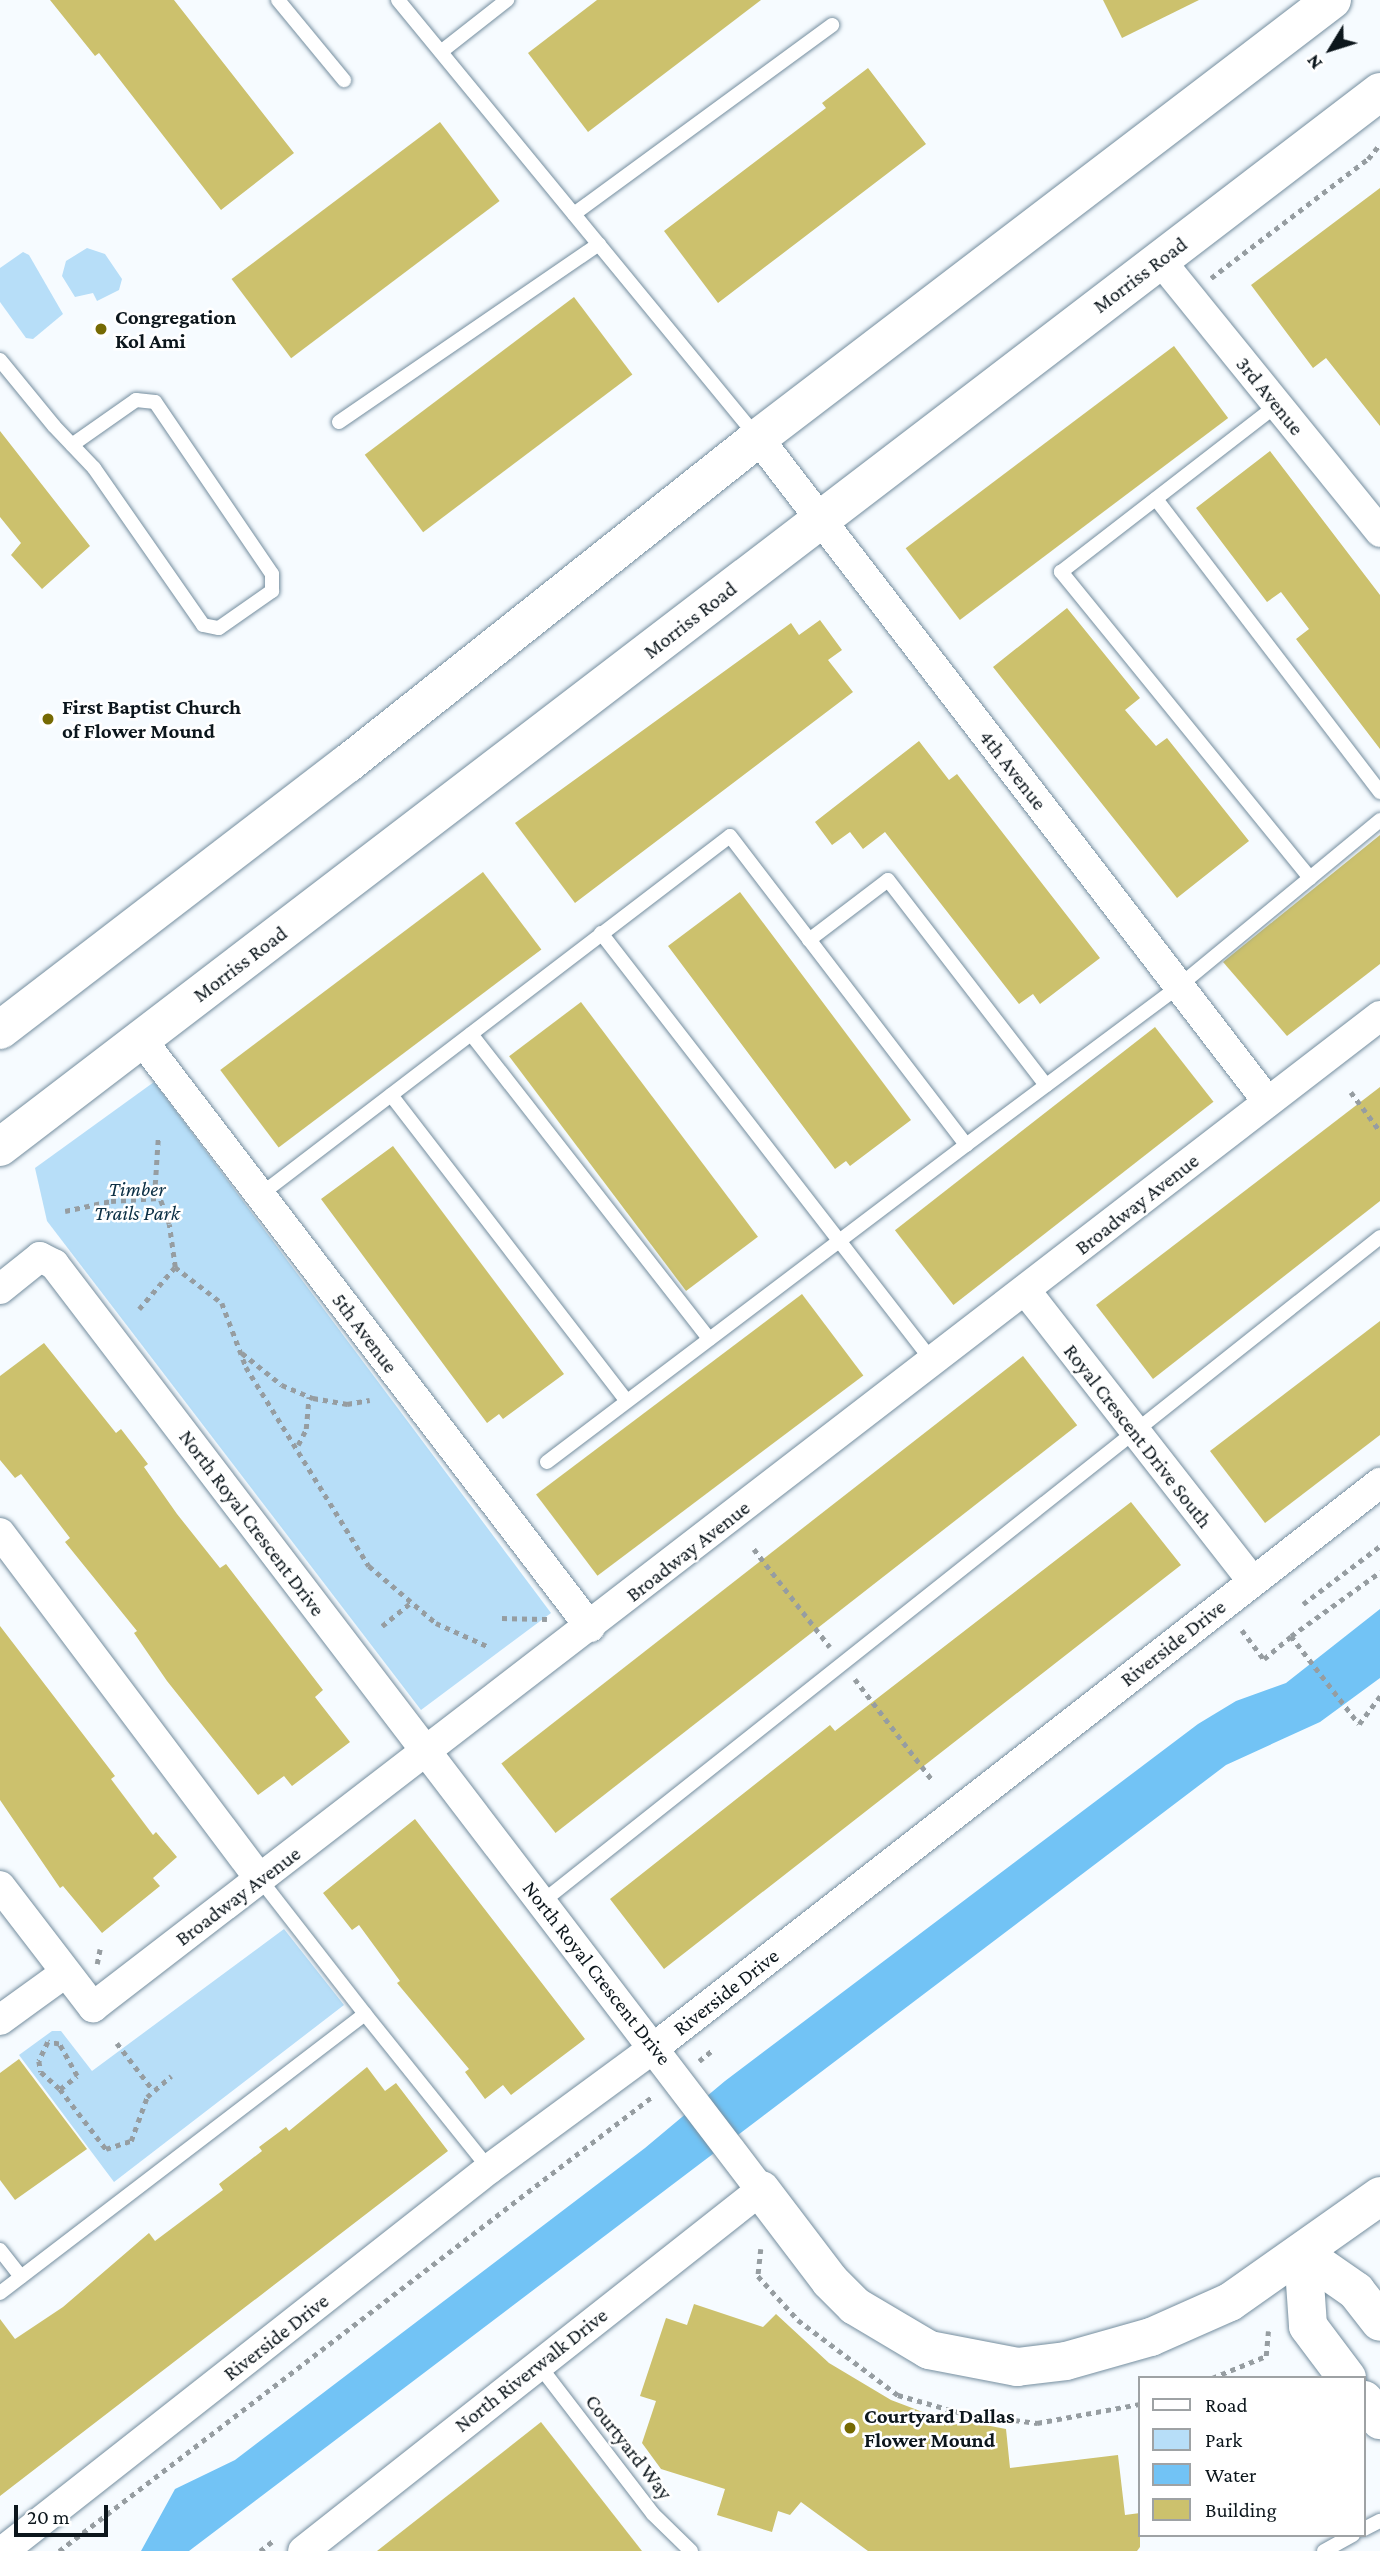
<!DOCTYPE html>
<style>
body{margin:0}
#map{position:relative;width:1380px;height:2551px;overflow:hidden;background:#f6fbff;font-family:"Crimson Pro",serif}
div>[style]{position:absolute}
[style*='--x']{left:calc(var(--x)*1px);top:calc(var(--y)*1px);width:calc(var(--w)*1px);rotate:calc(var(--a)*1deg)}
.green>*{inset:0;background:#b7def8}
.water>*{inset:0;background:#72c3f5}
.building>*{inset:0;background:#ccc16d;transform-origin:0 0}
.path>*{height:4.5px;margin-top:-2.25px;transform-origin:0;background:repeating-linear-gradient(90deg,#969da1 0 5px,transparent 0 10px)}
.roads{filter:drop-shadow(0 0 2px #758e9f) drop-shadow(0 0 2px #758e9f)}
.lane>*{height:14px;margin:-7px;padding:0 7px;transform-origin:7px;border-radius:7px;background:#fff}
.street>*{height:30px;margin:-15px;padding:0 15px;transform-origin:15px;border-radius:15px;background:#fff}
.secondary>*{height:38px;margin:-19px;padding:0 19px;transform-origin:19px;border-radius:19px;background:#fff}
.dots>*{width:19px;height:19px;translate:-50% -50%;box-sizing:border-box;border:4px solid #fff;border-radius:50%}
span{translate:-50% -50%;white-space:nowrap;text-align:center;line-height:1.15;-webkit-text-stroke:5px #fff;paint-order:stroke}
.street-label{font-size:21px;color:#0c161c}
.poi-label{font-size:21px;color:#0c161c;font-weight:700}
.left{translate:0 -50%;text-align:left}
.park-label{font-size:21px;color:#0b2f44;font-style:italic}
.legend{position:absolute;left:1138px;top:2376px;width:228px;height:161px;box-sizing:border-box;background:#fff;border:2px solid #9ea2a4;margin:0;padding:9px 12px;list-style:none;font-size:21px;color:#0c161c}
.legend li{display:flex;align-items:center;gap:14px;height:35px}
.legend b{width:35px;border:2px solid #9ea2a4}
.north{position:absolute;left:1296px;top:14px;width:70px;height:70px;-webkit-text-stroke:5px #fff;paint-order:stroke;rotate:232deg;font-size:19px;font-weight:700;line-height:28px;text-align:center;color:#0c161c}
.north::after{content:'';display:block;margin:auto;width:24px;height:32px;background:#0c161c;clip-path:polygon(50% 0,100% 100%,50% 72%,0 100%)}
.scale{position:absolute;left:14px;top:2505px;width:94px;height:32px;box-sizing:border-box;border:4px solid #0c161c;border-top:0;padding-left:9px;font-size:21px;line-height:24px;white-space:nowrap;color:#0c161c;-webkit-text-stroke:5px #fff;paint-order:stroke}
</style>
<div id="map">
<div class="green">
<i style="clip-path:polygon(87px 248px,105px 254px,122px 279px,119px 290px,97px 301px,93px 293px,75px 297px,62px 276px,66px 261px)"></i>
<i style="clip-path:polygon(23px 252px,29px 255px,63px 314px,33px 339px,26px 338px,0 302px,0 268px)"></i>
<i style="clip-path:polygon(154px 1082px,551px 1613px,421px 1710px,47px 1221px,35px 1168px)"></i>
<i style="clip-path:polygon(284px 1929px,344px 2005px,114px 2182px,19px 2055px,52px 2031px,61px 2031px,92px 2071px)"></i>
</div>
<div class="water">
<i style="clip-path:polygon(1380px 1609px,1380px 1678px,1320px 1722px,1226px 1765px,189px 2551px,141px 2551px,175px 2489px,235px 2460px,645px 2148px,725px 2081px,1198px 1724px,1236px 1701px,1286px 1683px)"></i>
</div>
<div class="building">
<i style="clip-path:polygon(50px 0,174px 0,294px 153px,221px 210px,99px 53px,95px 56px)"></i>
<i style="clip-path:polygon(597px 0,761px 0,588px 132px,528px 53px)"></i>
<i style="clip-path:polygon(1103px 0,1199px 0,1122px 38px)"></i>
<i style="clip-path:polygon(868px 68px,926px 144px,718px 303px,664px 231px,826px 108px,822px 103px)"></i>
<i style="left:440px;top:122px;width:99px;height:261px;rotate:53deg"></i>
<i style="clip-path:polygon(1380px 188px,1380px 426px,1326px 358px,1313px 368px,1251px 285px)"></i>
<i style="left:574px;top:297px;width:97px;height:262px;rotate:53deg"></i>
<i style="left:1174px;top:346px;width:90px;height:336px;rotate:53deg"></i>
<i style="clip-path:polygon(0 431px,90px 546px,42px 589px,11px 555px,21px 543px,0 517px)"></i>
<i style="clip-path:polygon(1270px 451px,1380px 595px,1380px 749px,1296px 639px,1309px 629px,1281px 592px,1267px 602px,1196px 508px)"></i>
<i style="clip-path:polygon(1067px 608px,1140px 698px,1125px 710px,1156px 746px,1167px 738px,1249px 841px,1177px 898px,993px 667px)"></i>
<i style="clip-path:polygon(820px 620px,842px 650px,828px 660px,853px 692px,575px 903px,515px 823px,791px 623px,799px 635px)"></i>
<i style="clip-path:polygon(919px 741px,949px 780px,957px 774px,1100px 958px,1040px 1004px,1033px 994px,1019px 1004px,885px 832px,863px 849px,850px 832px,832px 845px,815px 822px)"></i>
<i style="clip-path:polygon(1380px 835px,1380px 964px,1287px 1036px,1223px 962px)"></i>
<i style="left:483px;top:872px;width:97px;height:329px;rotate:53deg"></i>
<i style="clip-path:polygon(740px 892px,911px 1120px,850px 1166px,846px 1161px,835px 1169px,668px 946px)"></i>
<i style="left:581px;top:1002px;width:294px;height:90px;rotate:53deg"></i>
<i style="left:1155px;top:1027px;width:95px;height:330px;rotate:52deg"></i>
<i style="clip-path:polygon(1380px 1087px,1380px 1201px,1153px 1379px,1096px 1305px)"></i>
<i style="clip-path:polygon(393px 1146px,564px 1374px,503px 1419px,499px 1414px,487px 1423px,321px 1199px)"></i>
<i style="left:802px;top:1294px;width:102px;height:333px;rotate:53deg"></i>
<i style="clip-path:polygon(1380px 1321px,1380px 1435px,1265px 1523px,1210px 1451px)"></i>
<i style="clip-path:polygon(44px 1343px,116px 1433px,121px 1429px,148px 1464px,144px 1467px,177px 1514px,220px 1568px,226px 1564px,323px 1690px,315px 1697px,350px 1742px,292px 1786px,284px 1776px,258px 1795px,167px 1681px,134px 1633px,137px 1631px,65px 1542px,70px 1538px,21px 1474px,15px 1478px,0 1460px,0 1376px)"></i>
<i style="left:1023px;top:1356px;width:88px;height:662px;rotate:52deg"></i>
<i style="clip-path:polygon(1131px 1502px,1181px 1565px,664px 1969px,610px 1899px,830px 1725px,835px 1731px)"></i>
<i style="clip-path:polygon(0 1626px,115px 1776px,111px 1779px,153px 1835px,156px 1832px,177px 1857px,153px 1878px,160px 1886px,102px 1933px,63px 1886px,60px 1888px,0 1800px)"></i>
<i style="clip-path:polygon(415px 1819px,585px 2039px,511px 2095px,503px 2085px,485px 2099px,465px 2072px,469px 2069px,397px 1983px,400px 1981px,359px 1925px,352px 1930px,323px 1893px)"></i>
<i style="clip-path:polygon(19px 2059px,87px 2149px,15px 2200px,0 2180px,0 2073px)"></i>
<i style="clip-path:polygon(367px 2067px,385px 2091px,396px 2083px,448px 2151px,0 2496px,0 2319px,15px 2339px,63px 2307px,149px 2233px,155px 2241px,223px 2190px,219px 2184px,262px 2151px,259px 2147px,286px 2127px,289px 2131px)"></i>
<i style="clip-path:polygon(694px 2304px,763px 2327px,776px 2314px,829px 2363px,891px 2400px,928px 2414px,1006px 2429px,1010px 2468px,1118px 2455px,1125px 2515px,1140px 2513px,1140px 2547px,1137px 2551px,868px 2551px,801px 2502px,790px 2515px,778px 2511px,772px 2532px,717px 2515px,725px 2489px,661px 2469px,642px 2443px,656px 2401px,640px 2396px,666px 2318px,687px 2325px)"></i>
<i style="clip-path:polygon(541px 2422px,642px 2551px,377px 2551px)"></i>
</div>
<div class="path">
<i style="--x:1211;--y:278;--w:197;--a:-37.2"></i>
<i style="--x:1368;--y:159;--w:19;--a:-51"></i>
<i style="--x:1351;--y:1092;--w:49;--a:53.4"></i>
<i style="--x:65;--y:1211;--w:47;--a:-12.3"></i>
<i style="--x:111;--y:1201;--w:48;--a:-3.6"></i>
<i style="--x:175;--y:1267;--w:59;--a:37.5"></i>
<i style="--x:222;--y:1303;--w:68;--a:69.4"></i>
<i style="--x:246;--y:1367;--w:234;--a:58.3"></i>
<i style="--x:369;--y:1566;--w:88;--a:40.4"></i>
<i style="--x:436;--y:1623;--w:56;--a:24.3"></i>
<i style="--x:139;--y:1309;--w:55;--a:-49.4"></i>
<i style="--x:175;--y:1267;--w:43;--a:-97.9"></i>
<i style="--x:169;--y:1224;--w:41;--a:-109.7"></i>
<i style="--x:155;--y:1185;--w:46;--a:-86.3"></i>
<i style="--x:242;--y:1353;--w:51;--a:38.7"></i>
<i style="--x:282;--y:1385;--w:34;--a:23"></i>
<i style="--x:313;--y:1398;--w:35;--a:10"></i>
<i style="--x:347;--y:1404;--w:23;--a:-10"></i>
<i style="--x:298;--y:1445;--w:18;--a:-63"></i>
<i style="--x:306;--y:1429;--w:32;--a:-85"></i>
<i style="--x:754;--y:1549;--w:124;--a:52.2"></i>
<i style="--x:1303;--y:1604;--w:96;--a:-37"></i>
<i style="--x:502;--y:1618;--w:45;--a:1.3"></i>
<i style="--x:382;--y:1626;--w:35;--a:-39"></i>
<i style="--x:1242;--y:1630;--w:36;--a:53"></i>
<i style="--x:1264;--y:1659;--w:35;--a:-40"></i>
<i style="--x:1291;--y:1636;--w:111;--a:52.3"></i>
<i style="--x:1359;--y:1724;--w:35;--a:-53"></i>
<i style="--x:1291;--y:1636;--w:110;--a:-35.7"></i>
<i style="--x:855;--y:1679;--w:128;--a:52.6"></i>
<i style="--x:97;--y:1964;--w:15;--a:-79"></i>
<i style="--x:117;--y:2043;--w:59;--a:52.5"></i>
<i style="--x:699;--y:2061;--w:19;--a:-39"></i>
<i style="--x:60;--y:2089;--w:21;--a:-37"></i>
<i style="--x:77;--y:2076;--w:37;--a:-119"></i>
<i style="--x:59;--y:2044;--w:11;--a:-170"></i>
<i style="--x:48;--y:2042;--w:21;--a:115"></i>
<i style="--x:39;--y:2061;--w:11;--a:80"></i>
<i style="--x:41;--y:2072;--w:25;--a:42"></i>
<i style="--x:60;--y:2089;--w:76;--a:52.5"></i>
<i style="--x:106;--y:2149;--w:26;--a:-18"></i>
<i style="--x:131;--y:2141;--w:47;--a:-70"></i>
<i style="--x:147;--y:2097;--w:32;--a:-41"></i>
<i style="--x:761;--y:2249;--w:27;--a:96"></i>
<i style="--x:758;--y:2276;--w:59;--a:47.7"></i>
<i style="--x:798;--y:2320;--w:125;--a:36.9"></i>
<i style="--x:898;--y:2395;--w:70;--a:15.8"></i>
<i style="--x:965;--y:2414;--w:73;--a:7.1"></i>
<i style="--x:1037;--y:2423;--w:105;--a:-10.5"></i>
<i style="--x:1212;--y:2378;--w:58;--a:-22.2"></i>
<i style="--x:1266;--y:2356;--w:25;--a:-85"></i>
<i style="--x:59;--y:2551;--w:748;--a:-37.45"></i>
<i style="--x:260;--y:2551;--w:16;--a:-38"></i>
</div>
<div class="roads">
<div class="lane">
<i style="--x:278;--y:0;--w:104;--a:50.5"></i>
<i style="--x:398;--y:0;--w:566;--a:50.6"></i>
<i style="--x:442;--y:51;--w:83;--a:-38.1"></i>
<i style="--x:574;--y:214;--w:320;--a:-36.2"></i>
<i style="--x:0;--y:360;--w:85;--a:50.7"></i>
<i style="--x:54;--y:426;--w:58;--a:46.4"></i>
<i style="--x:94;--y:468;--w:191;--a:55.2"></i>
<i style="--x:203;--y:625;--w:16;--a:11"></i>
<i style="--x:219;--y:628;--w:65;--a:-34.9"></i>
<i style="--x:272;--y:591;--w:17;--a:-90"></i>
<i style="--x:272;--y:574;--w:208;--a:-124.2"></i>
<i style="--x:155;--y:402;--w:19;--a:-174"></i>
<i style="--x:136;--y:400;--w:78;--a:144.9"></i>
<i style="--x:339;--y:422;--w:315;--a:-34.4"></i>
<i style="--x:1156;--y:499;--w:369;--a:52.6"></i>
<i style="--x:1310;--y:878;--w:91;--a:-39.6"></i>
<i style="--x:601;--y:933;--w:542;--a:52.26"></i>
<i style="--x:809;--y:940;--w:99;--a:-37.2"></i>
<i style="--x:888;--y:880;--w:259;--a:52.4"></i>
<i style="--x:471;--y:1034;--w:387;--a:52"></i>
<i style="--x:391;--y:1095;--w:386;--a:52.4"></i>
<i style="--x:260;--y:1195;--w:591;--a:-37.37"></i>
<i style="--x:730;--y:836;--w:389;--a:52.6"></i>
<i style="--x:966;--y:1145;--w:266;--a:-36.7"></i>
<i style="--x:1179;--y:986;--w:170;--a:-39.5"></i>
<i style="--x:1310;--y:878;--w:395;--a:-129.1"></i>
<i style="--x:1061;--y:572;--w:273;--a:-37.7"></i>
<i style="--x:547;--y:1462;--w:525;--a:-37.11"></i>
<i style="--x:542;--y:1902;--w:1070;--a:-38.43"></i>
<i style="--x:365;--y:2014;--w:198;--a:51.3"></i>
<i style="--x:0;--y:2250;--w:34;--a:52"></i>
<i style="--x:0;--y:2293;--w:459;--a:-37.4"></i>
<i style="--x:365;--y:2014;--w:171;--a:-127.9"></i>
<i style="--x:538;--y:2364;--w:189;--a:52.5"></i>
<i style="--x:653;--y:2514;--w:53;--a:44.2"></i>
<i style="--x:1364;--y:2529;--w:18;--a:-27"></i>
<i style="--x:1324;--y:2551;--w:33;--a:-29"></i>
</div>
<div class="street">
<i style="--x:1160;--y:260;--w:350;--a:51"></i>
<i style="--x:758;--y:438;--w:837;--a:52.47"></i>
<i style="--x:141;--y:1039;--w:740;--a:52.63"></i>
<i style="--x:0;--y:1289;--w:51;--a:-38.7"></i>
<i style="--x:40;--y:1257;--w:16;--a:27"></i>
<i style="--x:54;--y:1264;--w:1165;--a:52.64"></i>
<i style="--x:761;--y:2190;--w:583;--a:141.75"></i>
<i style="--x:1025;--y:1290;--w:369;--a:52"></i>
<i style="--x:0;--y:1533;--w:433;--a:53.1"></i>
<i style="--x:0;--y:1886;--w:153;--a:52.5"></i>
<i style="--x:93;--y:2007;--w:1624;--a:-37.6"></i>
<i style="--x:0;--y:2020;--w:80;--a:-35.9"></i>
<i style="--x:3;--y:2551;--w:618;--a:-38.17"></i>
<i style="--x:489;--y:2169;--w:206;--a:-36.3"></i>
<i style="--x:655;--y:2047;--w:919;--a:-37.88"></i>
</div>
<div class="secondary">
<i style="--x:0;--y:1030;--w:437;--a:-37.5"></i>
<i style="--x:347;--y:764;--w:525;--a:-38.42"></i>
<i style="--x:758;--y:438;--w:722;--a:-37.35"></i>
<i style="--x:0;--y:1147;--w:1737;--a:-37.4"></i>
<i style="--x:761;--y:2190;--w:114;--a:52.8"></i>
<i style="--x:830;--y:2281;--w:35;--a:45"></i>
<i style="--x:855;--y:2306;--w:86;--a:30.7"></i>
<i style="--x:929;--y:2350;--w:90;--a:10.9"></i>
<i style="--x:1017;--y:2367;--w:49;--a:-7"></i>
<i style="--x:1066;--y:2361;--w:88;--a:-15.8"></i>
<i style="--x:1151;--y:2337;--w:86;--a:-23.9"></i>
<i style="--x:1230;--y:2302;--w:184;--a:-35.2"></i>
<i style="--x:1303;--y:2254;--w:72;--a:86"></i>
<i style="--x:1308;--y:2326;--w:65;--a:53.1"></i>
<i style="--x:1303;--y:2254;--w:65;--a:34.9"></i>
<i style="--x:1356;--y:2291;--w:39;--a:52"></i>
<i style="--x:1364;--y:2400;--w:26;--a:51"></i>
</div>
</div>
<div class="dots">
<i style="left:101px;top:329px;background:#766a03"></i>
<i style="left:48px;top:719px;background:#766a03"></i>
<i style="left:850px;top:2428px;background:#766a03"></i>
</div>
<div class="street-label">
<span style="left:1140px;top:275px;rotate:-37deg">Morriss Road</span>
<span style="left:1270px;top:396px;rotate:51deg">3rd Avenue</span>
<span style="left:690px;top:620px;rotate:-38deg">Morriss Road</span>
<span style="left:1013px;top:770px;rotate:52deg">4th Avenue</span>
<span style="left:240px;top:964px;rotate:-37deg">Morriss Road</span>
<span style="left:1137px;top:1204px;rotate:-38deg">Broadway Avenue</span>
<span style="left:365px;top:1333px;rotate:53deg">5th Avenue</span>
<span style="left:1138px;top:1436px;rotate:52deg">Royal Crescent Drive South</span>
<span style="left:252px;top:1523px;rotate:53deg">North Royal Crescent Drive</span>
<span style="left:688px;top:1551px;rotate:-38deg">Broadway Avenue</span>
<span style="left:1173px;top:1643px;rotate:-38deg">Riverside Drive</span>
<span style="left:238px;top:1896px;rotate:-37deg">Broadway Avenue</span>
<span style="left:597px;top:1973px;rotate:52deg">North Royal Crescent Drive</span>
<span style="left:726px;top:1992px;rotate:-38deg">Riverside Drive</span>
<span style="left:276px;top:2337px;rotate:-38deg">Riverside Drive</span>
<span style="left:531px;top:2370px;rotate:-38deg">North Riverwalk Drive</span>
<span style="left:629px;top:2447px;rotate:52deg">Courtyard Way</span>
</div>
<div class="poi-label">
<span class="left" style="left:115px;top:329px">Congregation<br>Kol Ami</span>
<span class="left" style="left:62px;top:719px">First Baptist Church<br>of Flower Mound</span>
<span class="left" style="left:864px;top:2428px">Courtyard Dallas<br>Flower Mound</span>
</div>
<div class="park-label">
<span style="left:137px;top:1201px">Timber<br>Trails Park</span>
</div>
<ul class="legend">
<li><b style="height:9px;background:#fff"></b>Road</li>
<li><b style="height:19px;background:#b7def8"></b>Park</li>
<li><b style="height:19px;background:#72c3f5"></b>Water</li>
<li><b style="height:19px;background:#ccc16d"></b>Building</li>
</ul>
<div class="north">N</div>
<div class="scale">20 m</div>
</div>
